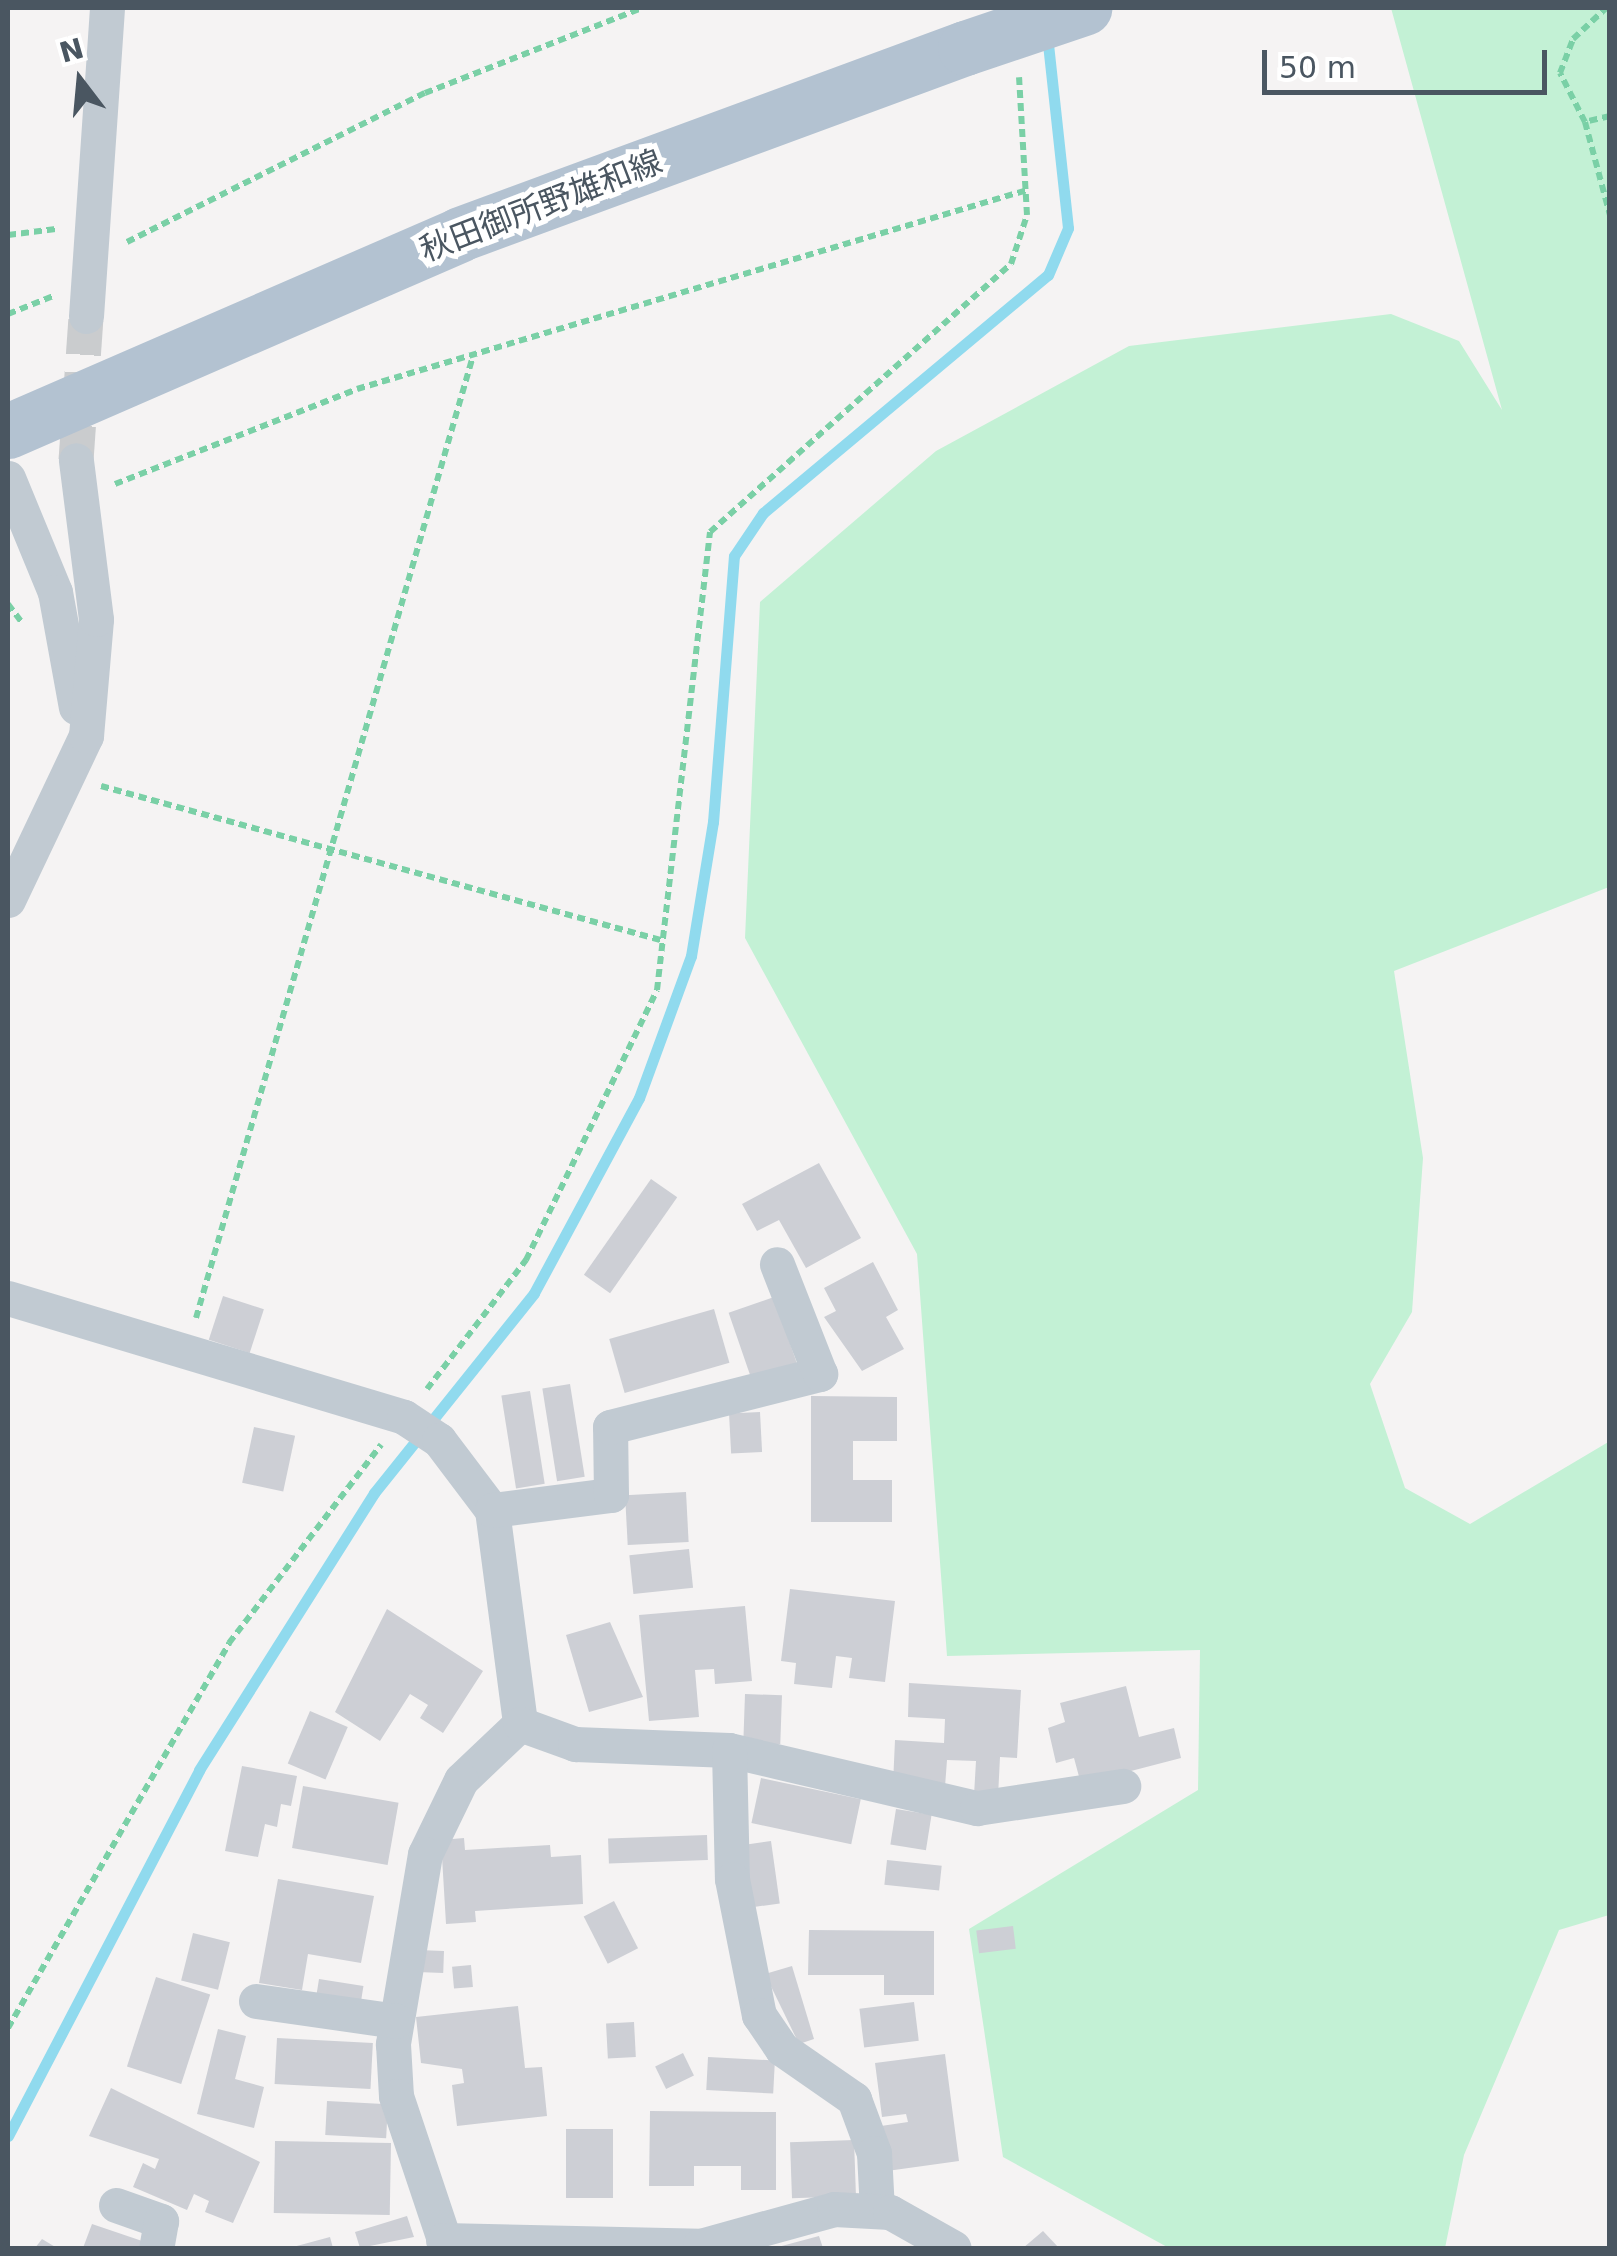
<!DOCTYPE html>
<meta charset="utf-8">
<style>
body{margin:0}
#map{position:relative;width:1617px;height:2256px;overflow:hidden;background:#f5f3f3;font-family:"DejaVu Sans","Noto Sans JP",sans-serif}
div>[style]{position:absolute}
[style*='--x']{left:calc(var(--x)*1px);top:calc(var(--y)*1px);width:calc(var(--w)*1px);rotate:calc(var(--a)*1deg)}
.green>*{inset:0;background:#c3f1d5}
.stream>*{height:11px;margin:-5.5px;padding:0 5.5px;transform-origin:5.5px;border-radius:5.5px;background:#90daee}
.building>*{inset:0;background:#cdcfd5;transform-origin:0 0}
.street-tunnel>*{height:35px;margin-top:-17.5px;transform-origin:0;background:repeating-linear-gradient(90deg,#caccce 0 35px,transparent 0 53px)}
.path>*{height:6px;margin-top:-3px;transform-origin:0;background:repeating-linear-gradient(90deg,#7ad0a6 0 8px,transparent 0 13px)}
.street>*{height:35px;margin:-17.5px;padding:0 17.5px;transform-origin:17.5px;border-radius:17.5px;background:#c1cad2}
.primary>*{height:55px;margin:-27.5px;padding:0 27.5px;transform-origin:27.5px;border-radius:27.5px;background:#b3c2d1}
.primary-bridge>*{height:55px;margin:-27.5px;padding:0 27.5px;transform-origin:27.5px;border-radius:27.5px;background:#b3c2d1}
span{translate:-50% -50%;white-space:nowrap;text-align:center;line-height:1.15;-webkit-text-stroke:10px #fff;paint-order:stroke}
.street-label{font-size:32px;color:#4a5661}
.frame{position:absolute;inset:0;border:10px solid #4a5661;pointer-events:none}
.north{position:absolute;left:30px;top:30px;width:100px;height:100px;-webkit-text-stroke:8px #fff;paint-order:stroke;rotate:344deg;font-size:28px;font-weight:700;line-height:40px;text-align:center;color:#4a5661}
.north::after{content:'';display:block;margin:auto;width:35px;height:45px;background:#4a5661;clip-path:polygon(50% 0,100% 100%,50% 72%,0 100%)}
.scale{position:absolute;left:1262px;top:50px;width:285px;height:45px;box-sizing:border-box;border:5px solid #4a5661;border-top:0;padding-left:12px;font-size:30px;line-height:35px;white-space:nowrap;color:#4a5661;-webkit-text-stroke:8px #fff;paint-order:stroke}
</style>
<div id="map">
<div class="green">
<i style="clip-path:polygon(1391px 8px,1609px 8px,1609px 887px,1394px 971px,1423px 1158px,1412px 1312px,1370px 1384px,1405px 1488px,1470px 1524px,1610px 1441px,1609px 1915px,1559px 1930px,1464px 2155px,1445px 2248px,1169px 2248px,1003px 2157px,969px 1929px,1198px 1790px,1200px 1650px,947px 1656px,917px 1254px,745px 938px,760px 602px,936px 451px,1129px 346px,1391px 314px,1459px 341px,1502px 410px)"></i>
</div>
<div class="stream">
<i style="--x:8;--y:2136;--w:413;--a:-62.4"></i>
<i style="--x:199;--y:1770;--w:328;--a:-57.7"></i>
<i style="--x:374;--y:1493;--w:256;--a:-51.3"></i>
<i style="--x:534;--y:1293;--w:221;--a:-61.7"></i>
<i style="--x:639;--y:1098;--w:151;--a:-69.9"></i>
<i style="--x:691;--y:956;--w:136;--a:-80.7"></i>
<i style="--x:713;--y:822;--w:267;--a:-85.5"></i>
<i style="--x:734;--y:556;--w:52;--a:-56"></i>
<i style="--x:763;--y:513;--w:371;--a:-39.9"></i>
<i style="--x:1048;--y:275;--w:51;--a:-66.9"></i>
<i style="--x:1068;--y:228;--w:194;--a:-96.2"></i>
</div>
<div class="building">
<i style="clip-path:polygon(819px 1163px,861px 1238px,806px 1268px,779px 1220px,757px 1231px,742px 1204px)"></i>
<i style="left:651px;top:1179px;width:32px;height:117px;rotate:35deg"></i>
<i style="clip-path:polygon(873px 1262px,898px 1310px,886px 1317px,904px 1349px,862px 1371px,824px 1317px,836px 1311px,824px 1288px)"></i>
<i style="left:223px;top:1296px;width:43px;height:46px;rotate:18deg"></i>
<i style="left:774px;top:1297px;width:72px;height:48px;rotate:71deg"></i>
<i style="left:714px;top:1309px;width:56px;height:109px;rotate:74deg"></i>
<i style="left:570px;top:1384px;width:94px;height:28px;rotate:81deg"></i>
<i style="left:530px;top:1391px;width:94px;height:29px;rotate:81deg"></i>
<i style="clip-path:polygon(811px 1396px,897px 1397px,897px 1441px,853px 1441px,853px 1480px,892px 1480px,892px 1522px,811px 1522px)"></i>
<i style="left:760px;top:1412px;width:40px;height:31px;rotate:87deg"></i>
<i style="left:254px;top:1427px;width:42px;height:57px;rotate:12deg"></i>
<i style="left:686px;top:1492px;width:50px;height:61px;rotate:87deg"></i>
<i style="left:689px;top:1549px;width:39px;height:60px;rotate:84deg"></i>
<i style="clip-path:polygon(790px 1589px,895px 1601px,885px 1682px,849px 1678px,852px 1658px,836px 1656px,832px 1688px,794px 1684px,796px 1663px,781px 1661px)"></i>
<i style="clip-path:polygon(745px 1606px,752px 1681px,715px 1684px,714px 1669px,695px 1670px,699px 1717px,649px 1721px,639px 1615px)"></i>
<i style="clip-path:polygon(387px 1609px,483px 1671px,443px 1733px,420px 1718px,428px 1705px,410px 1694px,380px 1741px,335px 1712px)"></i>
<i style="clip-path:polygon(610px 1622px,643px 1697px,589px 1712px,566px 1635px)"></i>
<i style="clip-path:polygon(909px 1683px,1021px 1690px,1017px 1758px,1000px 1757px,998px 1797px,974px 1795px,976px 1761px,947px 1760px,945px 1787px,893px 1784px,895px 1740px,944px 1743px,945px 1719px,908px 1717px)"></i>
<i style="clip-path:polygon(1126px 1686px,1139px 1737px,1174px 1728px,1181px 1758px,1081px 1784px,1074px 1758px,1056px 1763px,1048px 1728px,1065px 1722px,1060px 1703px)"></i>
<i style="left:745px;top:1694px;width:37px;height:49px;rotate:2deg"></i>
<i style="left:310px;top:1711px;width:41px;height:57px;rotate:23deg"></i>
<i style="clip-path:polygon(242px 1766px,297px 1776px,291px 1806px,281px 1804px,277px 1827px,265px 1824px,258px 1857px,225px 1851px)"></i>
<i style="left:761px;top:1778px;width:102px;height:46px;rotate:12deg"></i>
<i style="left:303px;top:1786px;width:97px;height:63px;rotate:10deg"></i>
<i style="left:896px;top:1809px;width:36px;height:36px;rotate:9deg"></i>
<i style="left:707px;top:1835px;width:25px;height:99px;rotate:88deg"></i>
<i style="clip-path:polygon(464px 1838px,465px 1850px,550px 1845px,551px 1857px,581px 1855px,583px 1904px,475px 1911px,476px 1922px,446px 1924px,441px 1840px)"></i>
<i style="left:771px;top:1841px;width:63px;height:28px;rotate:82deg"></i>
<i style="left:887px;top:1860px;width:55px;height:25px;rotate:6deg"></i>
<i style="clip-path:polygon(278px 1879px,374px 1896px,361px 1963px,308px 1954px,302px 1990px,259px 1983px)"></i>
<i style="left:614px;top:1901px;width:53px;height:34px;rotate:63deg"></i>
<i style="left:1013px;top:1926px;width:23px;height:37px;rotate:83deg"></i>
<i style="clip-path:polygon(809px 1930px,934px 1931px,934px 1995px,884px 1995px,884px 1975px,808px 1975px)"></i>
<i style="left:193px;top:1933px;width:38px;height:49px;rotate:14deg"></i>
<i style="left:418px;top:1950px;width:26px;height:22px;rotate:2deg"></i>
<i style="left:471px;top:1965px;width:22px;height:19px;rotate:85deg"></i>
<i style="clip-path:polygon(792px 1966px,814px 2039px,799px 2044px,765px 1974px)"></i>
<i style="left:156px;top:1977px;width:57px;height:94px;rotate:18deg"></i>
<i style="left:319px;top:1979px;width:45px;height:21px;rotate:9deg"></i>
<i style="left:914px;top:2002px;width:39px;height:55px;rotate:83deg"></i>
<i style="clip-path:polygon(518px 2006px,525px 2068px,542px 2067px,547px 2116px,457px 2126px,452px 2085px,464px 2083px,462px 2069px,421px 2063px,416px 2017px)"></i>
<i style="left:634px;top:2022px;width:35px;height:28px;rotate:87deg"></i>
<i style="clip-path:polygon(218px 2029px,246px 2036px,235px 2079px,264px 2087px,254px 2128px,197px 2114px)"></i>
<i style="left:277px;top:2038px;width:96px;height:46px;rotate:3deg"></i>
<i style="left:683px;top:2053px;width:25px;height:31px;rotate:64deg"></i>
<i style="clip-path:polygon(945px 2054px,959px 2161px,887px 2171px,881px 2126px,908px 2122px,906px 2114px,882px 2117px,875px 2063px)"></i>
<i style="left:708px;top:2057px;width:67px;height:33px;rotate:3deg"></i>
<i style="clip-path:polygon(111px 2088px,260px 2162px,233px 2223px,205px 2212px,209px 2201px,194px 2194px,187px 2210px,133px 2187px,143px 2163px,155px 2169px,159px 2159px,89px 2136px)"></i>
<i style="left:327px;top:2101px;width:61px;height:34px;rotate:3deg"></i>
<i style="clip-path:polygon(650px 2111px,776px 2112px,776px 2190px,741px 2190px,741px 2166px,694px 2166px,694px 2186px,649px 2186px)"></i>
<i style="left:566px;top:2129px;width:47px;height:69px"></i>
<i style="left:854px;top:2140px;width:56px;height:64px;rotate:88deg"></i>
<i style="left:275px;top:2141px;width:116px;height:72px;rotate:1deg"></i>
<i style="clip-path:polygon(407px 2216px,414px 2237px,360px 2248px,355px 2232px)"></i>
<i style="clip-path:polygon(92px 2224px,151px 2244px,150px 2248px,83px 2248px)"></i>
<i style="clip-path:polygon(1043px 2231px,1059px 2248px,1023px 2248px)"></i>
<i style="clip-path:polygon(819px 2236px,823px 2248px,778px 2248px,778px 2247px)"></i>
<i style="clip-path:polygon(330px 2237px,333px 2248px,294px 2248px,293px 2247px)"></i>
<i style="clip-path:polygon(42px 2239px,57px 2248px,35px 2248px)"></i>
</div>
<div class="street-tunnel">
<i style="--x:76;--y:460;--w:144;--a:-86"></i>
</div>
<div class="path">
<i style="--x:1610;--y:116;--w:26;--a:167"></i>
<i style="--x:1585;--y:122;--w:96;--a:75"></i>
<i style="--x:1585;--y:122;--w:55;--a:-117"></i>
<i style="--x:1560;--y:73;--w:36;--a:-69"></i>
<i style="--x:1573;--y:39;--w:45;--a:-43.2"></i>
<i style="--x:8;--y:235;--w:48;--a:-7.1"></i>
<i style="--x:127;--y:242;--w:333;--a:-26.6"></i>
<i style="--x:425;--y:93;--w:233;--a:-21.4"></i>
<i style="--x:8;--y:314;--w:48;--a:-21.8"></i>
<i style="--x:115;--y:484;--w:260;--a:-21.4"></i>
<i style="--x:357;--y:389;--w:699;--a:-16.54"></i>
<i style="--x:8;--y:604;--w:25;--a:53"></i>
<i style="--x:101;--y:786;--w:584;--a:15.39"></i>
<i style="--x:196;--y:1318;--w:1001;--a:-73.94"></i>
<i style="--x:427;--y:1389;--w:163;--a:-52.5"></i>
<i style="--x:526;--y:1260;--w:300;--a:-64.1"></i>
<i style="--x:657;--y:990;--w:461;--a:-83.4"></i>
<i style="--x:710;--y:532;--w:403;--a:-41.7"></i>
<i style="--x:1011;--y:264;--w:52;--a:-71.9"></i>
<i style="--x:1027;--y:215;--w:138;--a:-93.3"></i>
<i style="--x:8;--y:2028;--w:444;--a:-60.1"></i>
<i style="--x:229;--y:1643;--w:250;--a:-52.5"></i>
</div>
<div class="street">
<i style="--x:86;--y:316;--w:309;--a:-86.1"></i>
<i style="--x:8;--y:478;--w:123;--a:67.6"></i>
<i style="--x:55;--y:592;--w:117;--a:79.7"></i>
<i style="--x:8;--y:900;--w:182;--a:-64.6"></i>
<i style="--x:86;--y:736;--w:117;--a:-85.1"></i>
<i style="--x:96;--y:619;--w:160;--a:-97.2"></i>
<i style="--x:8;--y:1298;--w:413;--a:16.7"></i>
<i style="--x:404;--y:1417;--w:42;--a:33.3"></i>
<i style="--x:439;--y:1440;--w:88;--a:52.9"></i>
<i style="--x:492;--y:1510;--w:216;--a:82.5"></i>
<i style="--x:520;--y:1724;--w:81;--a:136.5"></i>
<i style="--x:461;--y:1780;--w:82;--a:115.9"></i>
<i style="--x:425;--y:1854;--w:193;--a:99.6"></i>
<i style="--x:393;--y:2044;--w:52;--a:86.7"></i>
<i style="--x:396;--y:2096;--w:160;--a:71.5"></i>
<i style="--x:492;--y:1510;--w:120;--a:-7.2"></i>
<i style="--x:611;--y:1495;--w:68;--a:-90.8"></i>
<i style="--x:610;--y:1427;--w:217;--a:-14.2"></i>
<i style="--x:820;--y:1374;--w:118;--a:-111.4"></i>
<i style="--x:520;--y:1724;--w:59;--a:20"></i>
<i style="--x:575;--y:1744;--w:154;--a:2.2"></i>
<i style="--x:729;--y:1750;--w:255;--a:13.2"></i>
<i style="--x:977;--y:1808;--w:148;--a:-8.6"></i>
<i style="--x:729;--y:1750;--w:129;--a:88.7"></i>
<i style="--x:732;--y:1879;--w:139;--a:78.8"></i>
<i style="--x:759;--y:2015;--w:41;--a:55.9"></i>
<i style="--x:782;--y:2049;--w:88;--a:34.8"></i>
<i style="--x:854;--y:2099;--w:58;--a:69.7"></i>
<i style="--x:874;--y:2153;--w:58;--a:87"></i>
<i style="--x:256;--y:2001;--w:141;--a:8.1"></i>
<i style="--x:116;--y:2205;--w:48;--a:19.6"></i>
<i style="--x:161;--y:2221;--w:27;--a:100"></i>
<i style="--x:443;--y:2240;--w:257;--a:1.3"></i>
<i style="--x:700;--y:2246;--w:139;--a:-15.4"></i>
<i style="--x:834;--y:2209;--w:56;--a:3.1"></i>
<i style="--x:890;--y:2212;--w:73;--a:29.4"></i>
</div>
<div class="primary">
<i style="--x:8;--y:431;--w:493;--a:-23.5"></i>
<i style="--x:460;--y:234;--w:538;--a:-20.22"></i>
</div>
<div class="primary-bridge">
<i style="--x:965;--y:48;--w:126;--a:-18.6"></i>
</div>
<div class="street-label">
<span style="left:541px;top:206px;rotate:-21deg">秋田御所野雄和線</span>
</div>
<div class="frame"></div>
<div class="north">N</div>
<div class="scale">50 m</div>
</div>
